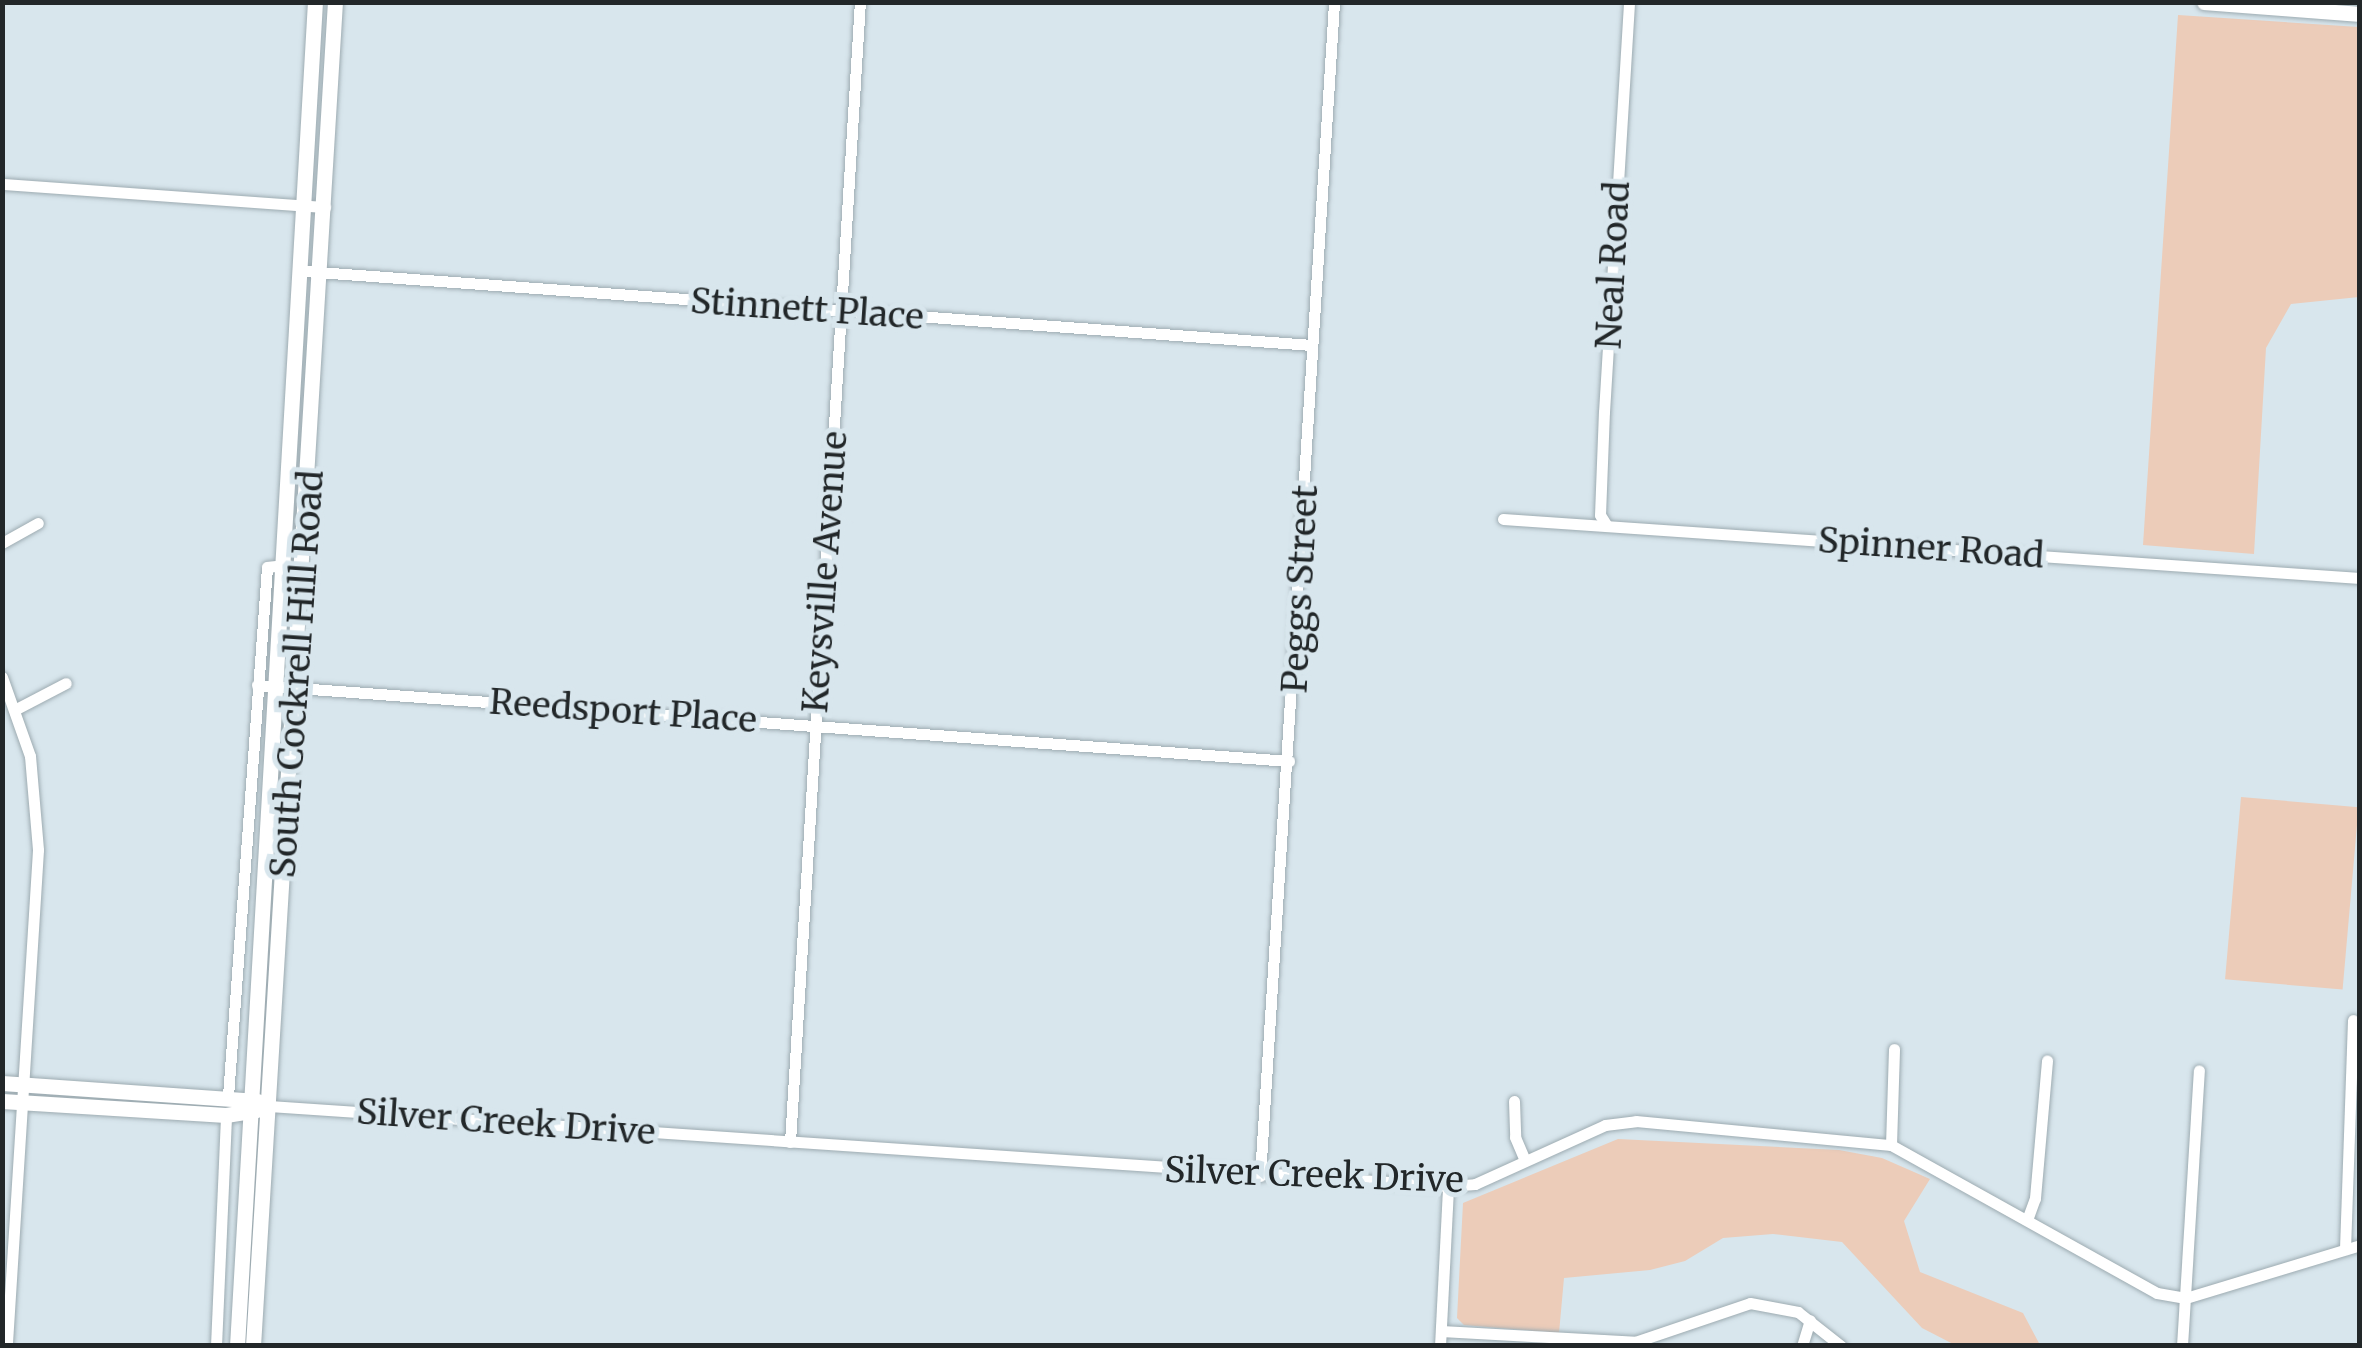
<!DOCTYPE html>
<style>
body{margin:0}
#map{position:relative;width:2362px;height:1348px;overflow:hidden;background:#d8e6ed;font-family:Merriweather,serif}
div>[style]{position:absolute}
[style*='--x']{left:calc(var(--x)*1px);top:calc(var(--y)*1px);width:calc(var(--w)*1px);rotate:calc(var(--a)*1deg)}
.green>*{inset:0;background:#ecccb9;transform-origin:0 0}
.roads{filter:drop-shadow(0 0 2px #9dabb1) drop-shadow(0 0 2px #9dabb1)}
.street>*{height:11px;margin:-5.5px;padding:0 5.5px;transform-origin:5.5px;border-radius:5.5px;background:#fff}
.secondary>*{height:15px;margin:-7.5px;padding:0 7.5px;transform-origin:7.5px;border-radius:7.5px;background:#fff}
span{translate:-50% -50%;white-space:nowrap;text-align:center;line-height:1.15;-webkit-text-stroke:10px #d8e6ed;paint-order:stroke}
.street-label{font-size:35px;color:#222729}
.frame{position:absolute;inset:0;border:5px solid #222729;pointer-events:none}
</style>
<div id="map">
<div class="green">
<i style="clip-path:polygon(2178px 15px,2359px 27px,2359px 297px,2291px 304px,2266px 348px,2254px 554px,2143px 545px)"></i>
<i style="left:2241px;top:797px;width:118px;height:183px;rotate:5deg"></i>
<i style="clip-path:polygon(1618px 1139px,1839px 1150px,1882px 1158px,1930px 1179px,1904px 1221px,1920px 1272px,2023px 1313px,2040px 1345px,1955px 1345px,1922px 1328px,1842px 1242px,1773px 1234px,1723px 1238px,1685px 1261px,1650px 1270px,1564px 1278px,1559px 1333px,1464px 1325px,1457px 1318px,1463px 1203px)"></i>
</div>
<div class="roads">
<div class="street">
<i style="--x:2;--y:184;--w:324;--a:4.1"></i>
<i style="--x:304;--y:271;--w:1010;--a:4.2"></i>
<i style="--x:1503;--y:519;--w:859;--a:3.94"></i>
<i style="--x:1607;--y:526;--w:13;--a:-122"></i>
<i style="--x:1600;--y:515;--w:103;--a:-87.8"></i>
<i style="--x:1604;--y:412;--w:411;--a:-86.5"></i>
<i style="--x:2;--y:543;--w:41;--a:-29.1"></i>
<i style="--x:2;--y:677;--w:84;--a:70.5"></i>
<i style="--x:30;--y:756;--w:94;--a:85.1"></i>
<i style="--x:38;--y:850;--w:497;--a:93.6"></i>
<i style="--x:257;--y:685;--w:1035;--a:4.21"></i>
<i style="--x:16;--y:709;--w:56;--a:-27.5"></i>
<i style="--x:228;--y:1096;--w:530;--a:-85.78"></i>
<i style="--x:267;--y:567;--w:20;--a:-6"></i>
<i style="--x:1514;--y:1101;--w:36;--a:88"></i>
<i style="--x:1515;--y:1137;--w:25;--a:67"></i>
<i style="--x:269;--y:1106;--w:1182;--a:3.88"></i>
<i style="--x:1448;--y:1186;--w:27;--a:-4"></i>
<i style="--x:1475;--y:1184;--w:143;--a:-24.4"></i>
<i style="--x:1605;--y:1125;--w:31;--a:-7"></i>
<i style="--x:1636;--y:1121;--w:256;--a:5.4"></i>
<i style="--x:1891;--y:1145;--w:304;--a:29.1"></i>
<i style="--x:2157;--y:1293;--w:29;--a:10"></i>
<i style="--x:2186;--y:1298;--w:182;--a:-16.9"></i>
<i style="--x:790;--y:1142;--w:1142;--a:-86.49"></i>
<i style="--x:1891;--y:1145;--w:96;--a:-88.2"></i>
<i style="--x:1260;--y:1176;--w:1176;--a:-86.39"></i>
<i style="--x:2027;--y:1220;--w:23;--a:-70"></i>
<i style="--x:2035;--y:1198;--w:138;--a:-85"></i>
<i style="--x:2345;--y:1249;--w:229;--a:-88"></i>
<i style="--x:1441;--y:1331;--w:194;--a:3.2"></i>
<i style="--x:1635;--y:1342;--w:121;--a:-18.7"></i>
<i style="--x:1750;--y:1303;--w:49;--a:10.6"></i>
<i style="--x:1798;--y:1312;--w:55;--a:38.3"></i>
<i style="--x:216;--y:1346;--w:231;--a:-87.5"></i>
<i style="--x:1440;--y:1346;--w:160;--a:-87.1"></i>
<i style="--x:1802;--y:1346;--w:27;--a:-73"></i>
<i style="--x:2182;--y:1346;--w:276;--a:-86.5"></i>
</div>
<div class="secondary">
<i style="--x:2204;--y:2;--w:156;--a:4.4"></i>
<i style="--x:2;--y:1083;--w:256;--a:4"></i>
<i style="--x:2;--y:1101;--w:224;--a:3.6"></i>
<i style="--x:226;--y:1115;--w:31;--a:-9"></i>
<i style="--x:237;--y:1346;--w:1346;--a:-86.68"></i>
<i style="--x:253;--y:1346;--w:1346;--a:-86.51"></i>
</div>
</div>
<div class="street-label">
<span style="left:1613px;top:265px;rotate:-87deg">Neal Road</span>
<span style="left:807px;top:309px;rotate:4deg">Stinnett Place</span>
<span style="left:1931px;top:548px;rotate:4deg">Spinner Road</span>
<span style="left:825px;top:572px;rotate:-86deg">Keysville Avenue</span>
<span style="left:1300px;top:589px;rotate:-87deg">Peggs Street</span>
<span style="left:297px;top:674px;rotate:-86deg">South Cockrell Hill Road</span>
<span style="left:623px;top:711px;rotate:4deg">Reedsport Place</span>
<span style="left:506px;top:1122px;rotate:4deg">Silver Creek Drive</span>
<span style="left:1314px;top:1175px;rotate:2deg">Silver Creek Drive</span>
</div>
<div class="frame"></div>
</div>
